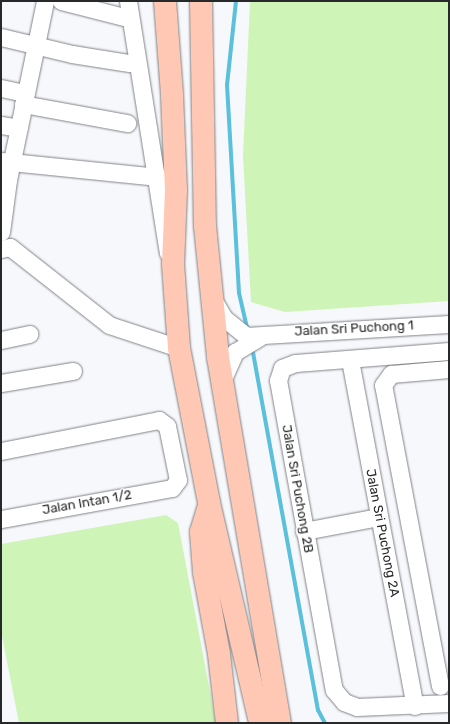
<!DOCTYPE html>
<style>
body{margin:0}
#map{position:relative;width:450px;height:724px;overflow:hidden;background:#f6f8fc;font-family:Rubik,sans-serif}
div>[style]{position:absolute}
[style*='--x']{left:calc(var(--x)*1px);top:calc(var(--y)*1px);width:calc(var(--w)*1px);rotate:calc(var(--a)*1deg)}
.green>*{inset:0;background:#cff4b7}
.stream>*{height:4px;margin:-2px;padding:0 2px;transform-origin:2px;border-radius:2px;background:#5ac0dc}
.roads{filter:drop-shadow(0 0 1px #818386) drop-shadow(0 0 1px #818386)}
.minor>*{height:17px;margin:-8.5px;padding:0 8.5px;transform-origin:8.5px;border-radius:8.5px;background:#fff}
.highway>*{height:22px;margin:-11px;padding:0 11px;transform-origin:11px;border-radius:11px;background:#fec8b5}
span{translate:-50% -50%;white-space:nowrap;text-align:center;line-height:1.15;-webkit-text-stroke:3px #fff;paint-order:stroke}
.street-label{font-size:13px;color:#272829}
.frame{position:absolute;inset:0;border:2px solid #272829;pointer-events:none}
</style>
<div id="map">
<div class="green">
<i style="clip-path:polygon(250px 1px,449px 1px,449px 301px,285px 312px,251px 302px,243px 156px)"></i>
<i style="clip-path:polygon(166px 515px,178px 523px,216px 723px,19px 723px,1px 631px,1px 544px)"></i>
</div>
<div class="stream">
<i style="--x:236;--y:1;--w:84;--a:96.1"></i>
<i style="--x:227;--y:85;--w:208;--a:86.7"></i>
<i style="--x:239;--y:293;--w:39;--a:77"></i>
<i style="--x:252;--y:347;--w:369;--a:79.7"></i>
<i style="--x:318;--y:710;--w:15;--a:62"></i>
</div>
<div class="roads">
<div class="minor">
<i style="--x:61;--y:1;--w:69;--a:14.2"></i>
<i style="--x:128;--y:1;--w:255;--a:81"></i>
<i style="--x:1;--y:37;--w:73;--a:13.5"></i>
<i style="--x:72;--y:54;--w:58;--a:9"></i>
<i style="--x:1;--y:88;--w:25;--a:12"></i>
<i style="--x:23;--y:104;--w:106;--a:10.4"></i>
<i style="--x:1;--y:125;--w:18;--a:9"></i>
<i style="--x:1;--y:161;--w:158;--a:5.8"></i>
<i style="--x:1;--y:232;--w:52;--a:-82.3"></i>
<i style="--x:8;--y:180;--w:183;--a:-78.3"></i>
<i style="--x:1;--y:249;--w:9;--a:-13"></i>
<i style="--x:10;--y:247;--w:126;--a:38.2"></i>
<i style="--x:109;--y:325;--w:74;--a:18.2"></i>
<i style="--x:214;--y:301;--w:20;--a:60"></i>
<i style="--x:224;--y:318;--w:28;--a:39"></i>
<i style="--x:246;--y:336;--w:203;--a:-3.4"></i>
<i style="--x:1;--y:340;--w:29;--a:-12"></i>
<i style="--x:449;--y:351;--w:154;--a:175.5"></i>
<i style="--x:295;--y:363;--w:14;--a:159"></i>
<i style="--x:282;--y:368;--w:13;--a:108"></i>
<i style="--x:278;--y:380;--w:315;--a:79.8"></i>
<i style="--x:334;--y:690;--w:16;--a:50"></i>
<i style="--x:344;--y:702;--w:14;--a:21"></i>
<i style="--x:357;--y:707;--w:92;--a:-2.5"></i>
<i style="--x:350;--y:360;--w:352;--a:79.4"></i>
<i style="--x:222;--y:381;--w:32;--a:-66"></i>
<i style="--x:235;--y:352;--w:29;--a:-31"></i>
<i style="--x:1;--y:383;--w:73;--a:-9.5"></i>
<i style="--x:1;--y:451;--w:161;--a:-11.1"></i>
<i style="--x:159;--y:420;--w:10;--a:37"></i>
<i style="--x:167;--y:426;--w:55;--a:78.5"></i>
<i style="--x:178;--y:480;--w:10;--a:127"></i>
<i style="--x:172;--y:488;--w:174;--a:169.7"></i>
<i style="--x:304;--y:531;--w:76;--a:-10.6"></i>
<i style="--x:440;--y:686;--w:306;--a:-100.7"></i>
<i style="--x:383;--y:385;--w:14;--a:-54"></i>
<i style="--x:391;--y:374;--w:58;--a:-4.9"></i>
</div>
<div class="highway">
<i style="--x:165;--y:1;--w:94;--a:85.7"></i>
<i style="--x:172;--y:95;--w:95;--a:87.6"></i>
<i style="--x:176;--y:190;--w:74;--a:92.3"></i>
<i style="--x:173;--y:264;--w:84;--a:85.9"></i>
<i style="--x:179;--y:348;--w:158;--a:79"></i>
<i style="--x:209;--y:503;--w:226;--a:76.9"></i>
<i style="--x:201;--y:1;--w:225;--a:89"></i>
<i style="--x:205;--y:226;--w:132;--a:84.3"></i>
<i style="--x:218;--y:357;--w:371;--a:80.4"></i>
<i style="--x:208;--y:509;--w:24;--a:107"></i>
<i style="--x:201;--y:532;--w:40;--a:85.7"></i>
<i style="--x:204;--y:572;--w:83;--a:79.6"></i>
<i style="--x:219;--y:654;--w:69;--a:83.4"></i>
</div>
</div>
<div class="street-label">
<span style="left:354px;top:329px;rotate:-3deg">Jalan Sri Puchong 1</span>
<span style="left:297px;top:489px;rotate:80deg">Jalan Sri Puchong 2B</span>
<span style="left:87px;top:503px;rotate:-10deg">Jalan Intan 1/2</span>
<span style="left:382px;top:533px;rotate:79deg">Jalan Sri Puchong 2A</span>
</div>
<div class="frame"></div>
</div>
